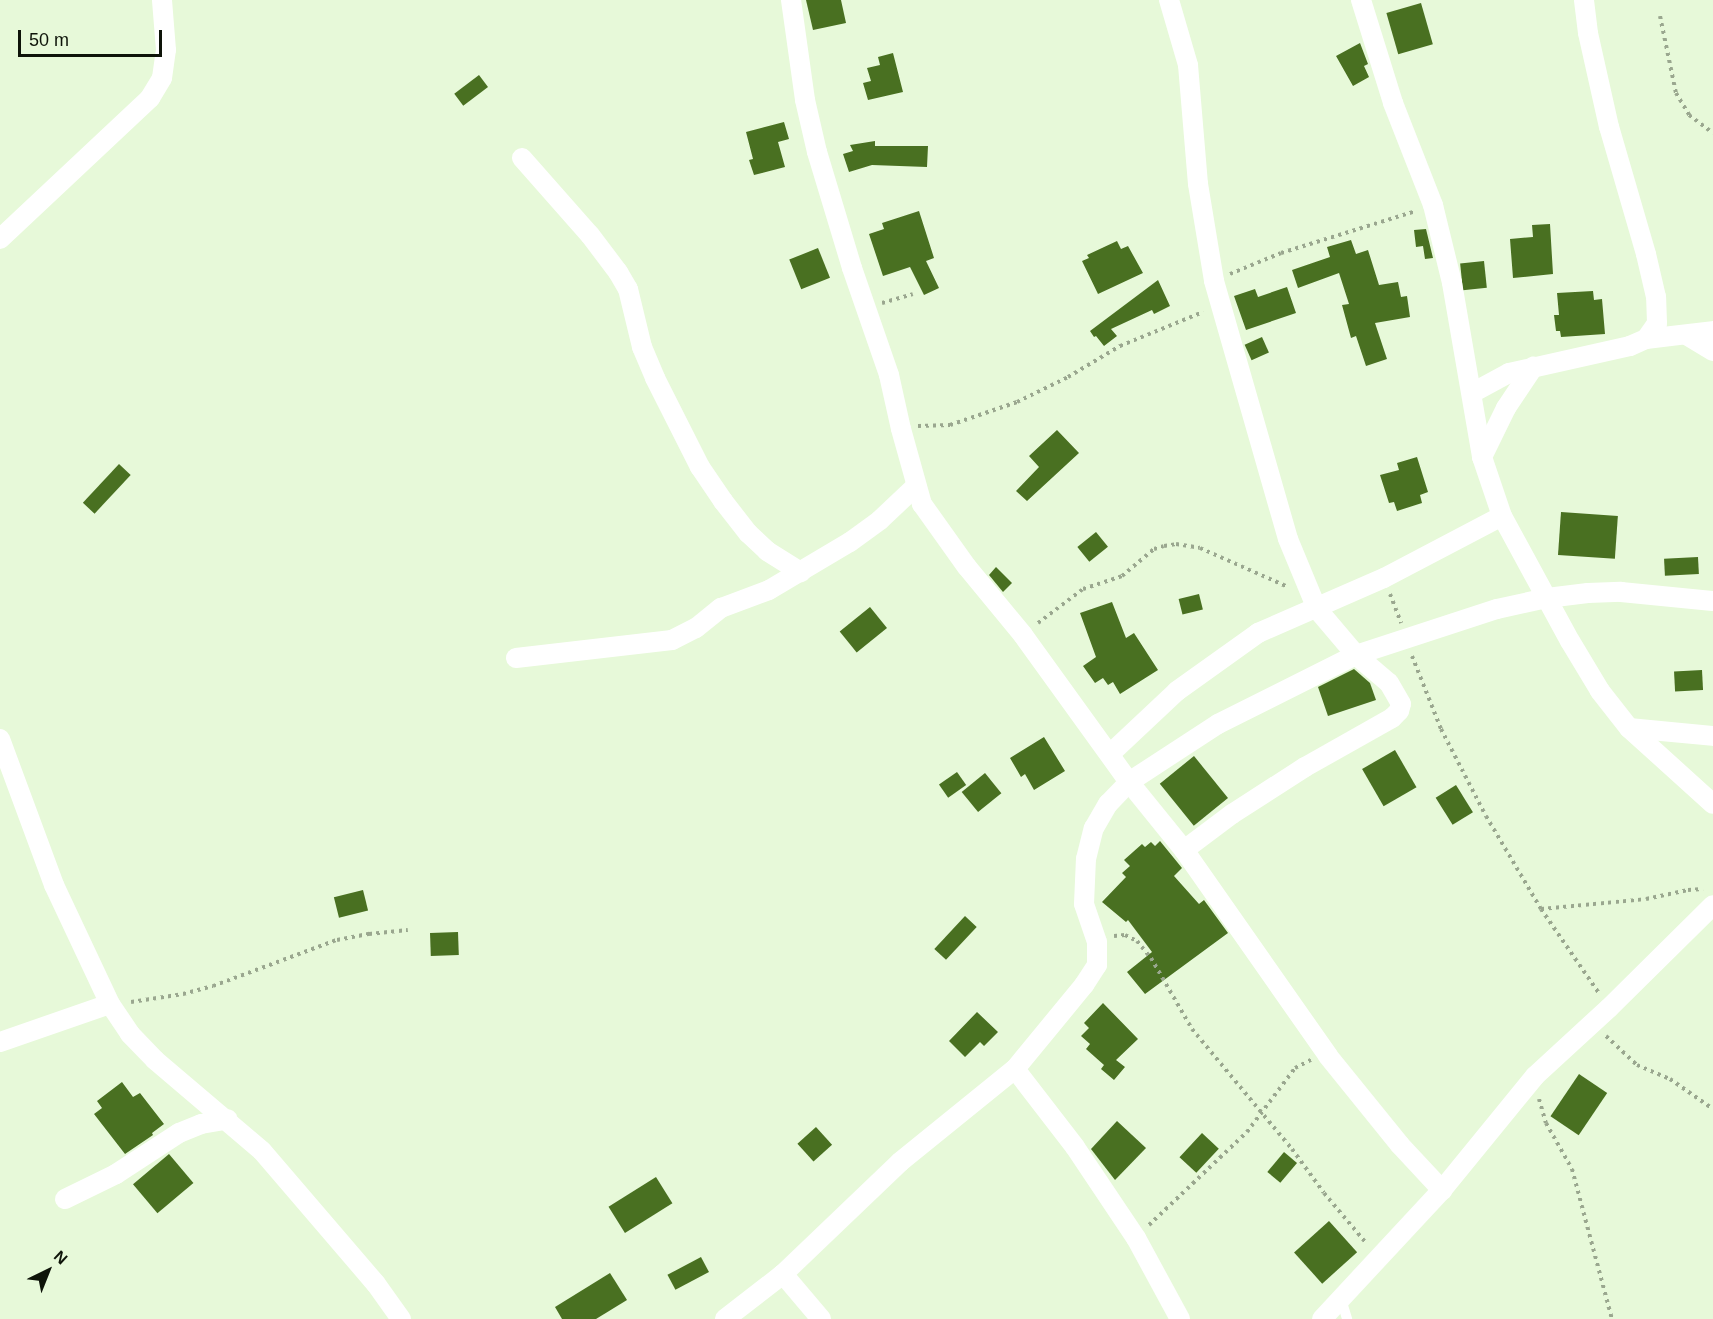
<!DOCTYPE html>
<style>
body{margin:0}
#map{position:relative;width:1713px;height:1319px;overflow:hidden;background:#e7f9d9;font-family:Helvetica,sans-serif}
div>[style]{position:absolute}
[style*='--x']{left:calc(var(--x)*1px);top:calc(var(--y)*1px);width:calc(var(--w)*1px);rotate:calc(var(--a)*1deg)}
.building>*{inset:0;background:#497021;transform-origin:0 0}
.path>*{height:4px;margin-top:-2px;transform-origin:0;background:repeating-linear-gradient(90deg,#9aa78f 0 3px,transparent 0 7.5px)}
.lane>*{height:10px;margin:-5px;padding:0 5px;transform-origin:5px;border-radius:5px;background:#fff}
.street>*{height:20px;margin:-10px;padding:0 10px;transform-origin:10px;border-radius:10px;background:#fff}
span{translate:-50% -50%;white-space:nowrap;text-align:center;line-height:1.15;-webkit-text-stroke:4.5px #e7f9d9;paint-order:stroke}
.north{position:absolute;left:18px;top:1241px;width:60px;height:60px;-webkit-text-stroke:4px #e7f9d9;paint-order:stroke;rotate:43deg;font-size:16px;font-weight:700;line-height:24px;text-align:center;color:#0e1409}
.north::after{content:'';display:block;margin:auto;width:21px;height:27px;background:#0e1409;clip-path:polygon(50% 0,100% 100%,50% 72%,0 100%)}
.scale{position:absolute;left:18px;top:30px;width:144px;height:27px;box-sizing:border-box;border:3px solid #0e1409;border-top:0;padding-left:8px;font-size:18px;line-height:21px;white-space:nowrap;color:#0e1409;-webkit-text-stroke:4px #e7f9d9;paint-order:stroke}
</style>
<div id="map">
<div class="building">
<i style="clip-path:polygon(806px 0,841px 0,846px 23px,813px 30px)"></i>
<i style="left:1421px;top:3px;width:43px;height:36px;rotate:74deg"></i>
<i style="clip-path:polygon(1360px 43px,1368px 64px,1364px 66px,1369px 77px,1353px 86px,1336px 56px)"></i>
<i style="clip-path:polygon(893px 53px,903px 92px,868px 100px,863px 83px,871px 81px,867px 68px,880px 65px,878px 57px)"></i>
<i style="left:479px;top:75px;width:15px;height:31px;rotate:53deg"></i>
<i style="clip-path:polygon(784px 122px,789px 139px,778px 142px,785px 167px,754px 175px,749px 160px,753px 159px,746px 132px)"></i>
<i style="clip-path:polygon(875px 141px,875px 146px,928px 146px,927px 167px,872px 165px,849px 172px,843px 154px,853px 151px,850px 145px)"></i>
<i style="clip-path:polygon(919px 211px,934px 258px,926px 261px,939px 288px,924px 295px,910px 267px,883px 276px,869px 234px,884px 229px,882px 223px)"></i>
<i style="clip-path:polygon(1550px 224px,1553px 274px,1513px 278px,1510px 239px,1533px 237px,1532px 225px)"></i>
<i style="clip-path:polygon(1426px 229px,1433px 258px,1425px 259px,1423px 246px,1416px 247px,1414px 230px)"></i>
<i style="clip-path:polygon(1351px 240px,1356px 254px,1368px 250px,1379px 285px,1398px 282px,1401px 297px,1407px 296px,1410px 317px,1375px 323px,1387px 359px,1366px 366px,1356px 336px,1351px 338px,1342px 305px,1349px 304px,1339px 273px,1298px 288px,1292px 270px,1330px 257px,1327px 247px)"></i>
<i style="clip-path:polygon(1117px 241px,1121px 249px,1128px 246px,1143px 273px,1098px 294px,1082px 261px,1089px 258px,1087px 255px)"></i>
<i style="left:818px;top:248px;width:32px;height:31px;rotate:68deg"></i>
<i style="left:1484px;top:261px;width:27px;height:24px;rotate:84deg"></i>
<i style="clip-path:polygon(1158px 280px,1170px 306px,1154px 314px,1152px 310px,1111px 329px,1117px 336px,1104px 346px,1096px 336px,1094px 337px,1090px 331px)"></i>
<i style="clip-path:polygon(1287px 287px,1296px 313px,1246px 330px,1234px 296px,1255px 289px,1258px 297px)"></i>
<i style="clip-path:polygon(1593px 291px,1594px 300px,1602px 299px,1605px 334px,1561px 337px,1560px 331px,1556px 331px,1554px 315px,1559px 315px,1557px 293px)"></i>
<i style="left:1262px;top:337px;width:17px;height:19px;rotate:66deg"></i>
<i style="clip-path:polygon(1057px 430px,1079px 453px,1027px 501px,1016px 491px,1039px 467px,1029px 456px)"></i>
<i style="clip-path:polygon(1417px 457px,1428px 492px,1420px 495px,1422px 503px,1397px 511px,1394px 502px,1389px 503px,1380px 475px,1399px 470px,1397px 463px)"></i>
<i style="left:119px;top:464px;width:16px;height:53px;rotate:43deg"></i>
<i style="left:1561px;top:512px;width:57px;height:43px;rotate:4deg"></i>
<i style="left:1096px;top:532px;width:19px;height:24px;rotate:51deg"></i>
<i style="left:1698px;top:557px;width:17px;height:34px;rotate:87deg"></i>
<i style="clip-path:polygon(996px 567px,1012px 583px,1003px 592px,989px 575px)"></i>
<i style="left:1199px;top:594px;width:16px;height:21px;rotate:76deg"></i>
<i style="clip-path:polygon(1112px 602px,1126px 638px,1134px 633px,1158px 670px,1120px 694px,1113px 682px,1108px 685px,1103px 678px,1095px 683px,1083px 666px,1096px 657px,1080px 613px)"></i>
<i style="left:870px;top:607px;width:27px;height:39px;rotate:51deg"></i>
<i style="clip-path:polygon(1354px 669px,1370px 683px,1376px 700px,1328px 716px,1318px 687px)"></i>
<i style="left:1702px;top:670px;width:20px;height:28px;rotate:87deg"></i>
<i style="clip-path:polygon(1044px 737px,1065px 771px,1034px 790px,1025px 774px,1021px 777px,1010px 758px)"></i>
<i style="left:1395px;top:750px;width:43px;height:38px;rotate:60deg"></i>
<i style="left:1194px;top:756px;width:54px;height:44px;rotate:51deg"></i>
<i style="left:957px;top:772px;width:16px;height:22px;rotate:55deg"></i>
<i style="left:985px;top:773px;width:26px;height:30px;rotate:51deg"></i>
<i style="left:1456px;top:785px;width:32px;height:24px;rotate:58deg"></i>
<i style="clip-path:polygon(1160px 841px,1182px 868px,1174px 876px,1199px 904px,1204px 900px,1228px 933px,1145px 994px,1127px 972px,1152px 952px,1128px 920px,1126px 922px,1102px 902px,1126px 877px,1122px 873px,1130px 866px,1124px 860px,1142px 844px,1145px 847px,1151px 842px,1155px 846px)"></i>
<i style="left:363px;top:890px;width:21px;height:30px;rotate:76deg"></i>
<i style="left:965px;top:916px;width:16px;height:45px;rotate:43deg"></i>
<i style="left:458px;top:932px;width:23px;height:28px;rotate:88deg"></i>
<i style="clip-path:polygon(1103px 1003px,1138px 1039px,1116px 1060px,1125px 1067px,1114px 1080px,1101px 1069px,1104px 1065px,1086px 1049px,1090px 1044px,1081px 1036px,1089px 1028px,1084px 1023px)"></i>
<i style="clip-path:polygon(977px 1012px,998px 1032px,984px 1046px,980px 1042px,965px 1057px,949px 1041px)"></i>
<i style="left:1579px;top:1074px;width:34px;height:51px;rotate:34deg"></i>
<i style="clip-path:polygon(122px 1082px,133px 1097px,140px 1093px,164px 1124px,152px 1133px,153px 1135px,125px 1154px,94px 1114px,102px 1108px,97px 1101px)"></i>
<i style="clip-path:polygon(1117px 1121px,1146px 1148px,1115px 1180px,1091px 1149px)"></i>
<i style="left:816px;top:1127px;width:24px;height:25px;rotate:48deg"></i>
<i style="left:1202px;top:1133px;width:23px;height:33px;rotate:43deg"></i>
<i style="left:1284px;top:1152px;width:17px;height:26px;rotate:40deg"></i>
<i style="left:169px;top:1154px;width:38px;height:47px;rotate:50deg"></i>
<i style="left:656px;top:1177px;width:31px;height:56px;rotate:58deg"></i>
<i style="left:1329px;top:1221px;width:42px;height:47px;rotate:48deg"></i>
<i style="left:701px;top:1257px;width:17px;height:38px;rotate:62deg"></i>
<i style="clip-path:polygon(610px 1273px,627px 1300px,596px 1319px,562px 1319px,555px 1307px)"></i>
</div>
<div class="path">
<i style="--x:1660;--y:16;--w:79;--a:78.3"></i>
<i style="--x:1676;--y:93;--w:26;--a:59"></i>
<i style="--x:1689;--y:115;--w:30;--a:37"></i>
<i style="--x:1230;--y:274;--w:55;--a:-22.4"></i>
<i style="--x:1281;--y:253;--w:141;--a:-17.3"></i>
<i style="--x:882;--y:303;--w:32;--a:-16"></i>
<i style="--x:918;--y:426;--w:32;--a:-2"></i>
<i style="--x:950;--y:425;--w:71;--a:-18.9"></i>
<i style="--x:1017;--y:402;--w:57;--a:-26.1"></i>
<i style="--x:1068;--y:377;--w:61;--a:-30.8"></i>
<i style="--x:1120;--y:346;--w:90;--a:-22.3"></i>
<i style="--x:1390;--y:594;--w:31;--a:69"></i>
<i style="--x:1038;--y:623;--w:56;--a:-37.1"></i>
<i style="--x:1083;--y:589;--w:41;--a:-18.4"></i>
<i style="--x:1122;--y:576;--w:42;--a:-40.2"></i>
<i style="--x:1154;--y:549;--w:10;--a:-17"></i>
<i style="--x:1164;--y:546;--w:12;--a:-9"></i>
<i style="--x:1176;--y:544;--w:24;--a:9"></i>
<i style="--x:1200;--y:548;--w:96;--a:23.9"></i>
<i style="--x:1412;--y:656;--w:79;--a:68.3"></i>
<i style="--x:1441;--y:729;--w:98;--a:62.7"></i>
<i style="--x:1486;--y:816;--w:108;--a:59.4"></i>
<i style="--x:1541;--y:909;--w:101;--a:55.5"></i>
<i style="--x:1541;--y:909;--w:105;--a:-5.4"></i>
<i style="--x:1646;--y:899;--w:43;--a:-12.1"></i>
<i style="--x:1688;--y:890;--w:15;--a:-4"></i>
<i style="--x:1114;--y:936;--w:11;--a:-5"></i>
<i style="--x:1125;--y:935;--w:13;--a:27"></i>
<i style="--x:1137;--y:941;--w:22;--a:51"></i>
<i style="--x:1151;--y:958;--w:82;--a:60"></i>
<i style="--x:1192;--y:1029;--w:156;--a:50.2"></i>
<i style="--x:1292;--y:1149;--w:54;--a:54"></i>
<i style="--x:1324;--y:1193;--w:67;--a:49.9"></i>
<i style="--x:131;--y:1002;--w:53;--a:-8.7"></i>
<i style="--x:183;--y:994;--w:31;--a:-15"></i>
<i style="--x:213;--y:986;--w:132;--a:-20.4"></i>
<i style="--x:337;--y:940;--w:33;--a:-11"></i>
<i style="--x:369;--y:934;--w:39;--a:-6"></i>
<i style="--x:1606;--y:1036;--w:42;--a:43.1"></i>
<i style="--x:1637;--y:1065;--w:36;--a:23"></i>
<i style="--x:1670;--y:1079;--w:52;--a:34.9"></i>
<i style="--x:1539;--y:1099;--w:25;--a:74"></i>
<i style="--x:1546;--y:1123;--w:53;--a:60.5"></i>
<i style="--x:1572;--y:1169;--w:155;--a:75.1"></i>
<i style="--x:1149;--y:1225;--w:135;--a:-43.5"></i>
<i style="--x:1247;--y:1132;--w:80;--a:-53.1"></i>
<i style="--x:1295;--y:1068;--w:18;--a:-27"></i>
</div>
<div class="lane">
<i style="--x:1341;--y:1299;--w:21;--a:73"></i>
</div>
<div class="street">
<i style="--x:791;--y:0;--w:101;--a:82"></i>
<i style="--x:805;--y:100;--w:53;--a:77"></i>
<i style="--x:817;--y:152;--w:121;--a:73.2"></i>
<i style="--x:852;--y:268;--w:113;--a:70.9"></i>
<i style="--x:889;--y:375;--w:55;--a:77.5"></i>
<i style="--x:901;--y:429;--w:78;--a:74.4"></i>
<i style="--x:922;--y:504;--w:77;--a:54.5"></i>
<i style="--x:967;--y:567;--w:88;--a:50.5"></i>
<i style="--x:1023;--y:635;--w:181;--a:54.2"></i>
<i style="--x:1129;--y:782;--w:87;--a:51"></i>
<i style="--x:1184;--y:850;--w:251;--a:55"></i>
<i style="--x:1328;--y:1056;--w:114;--a:51"></i>
<i style="--x:1400;--y:1145;--w:62;--a:47"></i>
<i style="--x:1169;--y:0;--w:68;--a:73.7"></i>
<i style="--x:1188;--y:65;--w:119;--a:85.2"></i>
<i style="--x:1198;--y:184;--w:98;--a:80.6"></i>
<i style="--x:1214;--y:281;--w:268;--a:74"></i>
<i style="--x:1288;--y:539;--w:76;--a:67.5"></i>
<i style="--x:1317;--y:609;--w:60;--a:49.7"></i>
<i style="--x:1356;--y:655;--w:43;--a:40.3"></i>
<i style="--x:1389;--y:683;--w:24;--a:60"></i>
<i style="--x:1401;--y:704;--w:7;--a:106"></i>
<i style="--x:1399;--y:711;--w:10;--a:135"></i>
<i style="--x:1392;--y:718;--w:100;--a:150.6"></i>
<i style="--x:1305;--y:767;--w:87;--a:147.2"></i>
<i style="--x:1232;--y:814;--w:60;--a:143.1"></i>
<i style="--x:1361;--y:0;--w:108;--a:72.7"></i>
<i style="--x:1393;--y:103;--w:110;--a:68.6"></i>
<i style="--x:1433;--y:205;--w:80;--a:76.3"></i>
<i style="--x:1452;--y:283;--w:177;--a:80.2"></i>
<i style="--x:1482;--y:457;--w:62;--a:71.3"></i>
<i style="--x:1502;--y:516;--w:142;--a:61.5"></i>
<i style="--x:1570;--y:641;--w:58;--a:59"></i>
<i style="--x:1600;--y:691;--w:47;--a:51.9"></i>
<i style="--x:1629;--y:728;--w:113;--a:42.1"></i>
<i style="--x:522;--y:158;--w:103;--a:48.6"></i>
<i style="--x:590;--y:235;--w:46;--a:52.9"></i>
<i style="--x:618;--y:272;--w:20;--a:60"></i>
<i style="--x:628;--y:289;--w:60;--a:76.4"></i>
<i style="--x:642;--y:347;--w:34;--a:67"></i>
<i style="--x:655;--y:378;--w:100;--a:63.2"></i>
<i style="--x:700;--y:467;--w:41;--a:55.9"></i>
<i style="--x:723;--y:501;--w:41;--a:52"></i>
<i style="--x:748;--y:533;--w:26;--a:43"></i>
<i style="--x:767;--y:551;--w:40;--a:32"></i>
<i style="--x:0;--y:239;--w:206;--a:-43.2"></i>
<i style="--x:150;--y:98;--w:23;--a:-59"></i>
<i style="--x:162;--y:78;--w:28;--a:-82"></i>
<i style="--x:166;--y:50;--w:50;--a:-94.6"></i>
<i style="--x:1688;--y:336;--w:29;--a:31"></i>
<i style="--x:1646;--y:339;--w:67;--a:-6.8"></i>
<i style="--x:1472;--y:393;--w:42;--a:-28.4"></i>
<i style="--x:1509;--y:373;--w:124;--a:-12.6"></i>
<i style="--x:1630;--y:346;--w:17;--a:-24"></i>
<i style="--x:1646;--y:339;--w:19;--a:-55"></i>
<i style="--x:1657;--y:323;--w:26;--a:-92"></i>
<i style="--x:1656;--y:297;--w:44;--a:-103.1"></i>
<i style="--x:1646;--y:254;--w:132;--a:-106.2"></i>
<i style="--x:1609;--y:127;--w:96;--a:-102.6"></i>
<i style="--x:1588;--y:33;--w:33;--a:-97"></i>
<i style="--x:1482;--y:457;--w:55;--a:-63.9"></i>
<i style="--x:1506;--y:408;--w:50;--a:-56.3"></i>
<i style="--x:516;--y:658;--w:157;--a:-6.6"></i>
<i style="--x:672;--y:640;--w:27;--a:-27"></i>
<i style="--x:696;--y:628;--w:32;--a:-39"></i>
<i style="--x:721;--y:608;--w:51;--a:-20.6"></i>
<i style="--x:769;--y:590;--w:94;--a:-30.7"></i>
<i style="--x:850;--y:542;--w:37;--a:-36"></i>
<i style="--x:880;--y:520;--w:48;--a:-43.3"></i>
<i style="--x:1629;--y:728;--w:84;--a:5.4"></i>
<i style="--x:0;--y:739;--w:156;--a:69.7"></i>
<i style="--x:54;--y:885;--w:132;--a:64.8"></i>
<i style="--x:110;--y:1004;--w:36;--a:56"></i>
<i style="--x:130;--y:1034;--w:36;--a:46"></i>
<i style="--x:155;--y:1060;--w:140;--a:40.4"></i>
<i style="--x:262;--y:1151;--w:175;--a:49.4"></i>
<i style="--x:376;--y:1284;--w:43;--a:54.5"></i>
<i style="--x:1110;--y:754;--w:92;--a:-43.2"></i>
<i style="--x:1177;--y:691;--w:100;--a:-35.6"></i>
<i style="--x:1258;--y:633;--w:137;--a:-23.6"></i>
<i style="--x:1384;--y:578;--w:133;--a:-27.7"></i>
<i style="--x:0;--y:1042;--w:116;--a:-19.1"></i>
<i style="--x:1015;--y:1069;--w:98;--a:52.4"></i>
<i style="--x:1075;--y:1147;--w:110;--a:56.2"></i>
<i style="--x:1136;--y:1238;--w:92;--a:61.5"></i>
<i style="--x:65;--y:1199;--w:57;--a:-26.1"></i>
<i style="--x:116;--y:1174;--w:75;--a:-33.1"></i>
<i style="--x:179;--y:1133;--w:24;--a:-22"></i>
<i style="--x:201;--y:1124;--w:27;--a:-10"></i>
<i style="--x:783;--y:1274;--w:59;--a:49.8"></i>
<i style="--x:725;--y:1319;--w:73;--a:-37.8"></i>
<i style="--x:783;--y:1274;--w:162;--a:-43.7"></i>
<i style="--x:900;--y:1162;--w:148;--a:-39"></i>
<i style="--x:1015;--y:1069;--w:109;--a:-50.6"></i>
<i style="--x:1084;--y:985;--w:24;--a:-57"></i>
<i style="--x:1097;--y:965;--w:23;--a:-90"></i>
<i style="--x:1097;--y:942;--w:40;--a:-108.9"></i>
<i style="--x:1084;--y:904;--w:45;--a:-87.5"></i>
<i style="--x:1086;--y:859;--w:32;--a:-76"></i>
<i style="--x:1094;--y:828;--w:28;--a:-60"></i>
<i style="--x:1108;--y:804;--w:30;--a:-46"></i>
<i style="--x:1129;--y:782;--w:106;--a:-33.1"></i>
<i style="--x:1218;--y:724;--w:154;--a:-26.6"></i>
<i style="--x:1356;--y:655;--w:148;--a:-18.1"></i>
<i style="--x:1497;--y:609;--w:51;--a:-12.4"></i>
<i style="--x:1547;--y:598;--w:41;--a:-7"></i>
<i style="--x:1588;--y:593;--w:33;--a:-2"></i>
<i style="--x:1621;--y:592;--w:92;--a:5.6"></i>
<i style="--x:1322;--y:1319;--w:176;--a:-47.1"></i>
<i style="--x:1442;--y:1190;--w:147;--a:-50.8"></i>
<i style="--x:1535;--y:1076;--w:100;--a:-42.6"></i>
<i style="--x:1609;--y:1008;--w:146;--a:-44.7"></i>
</div>
<div class="north">N</div>
<div class="scale">50 m</div>
</div>
